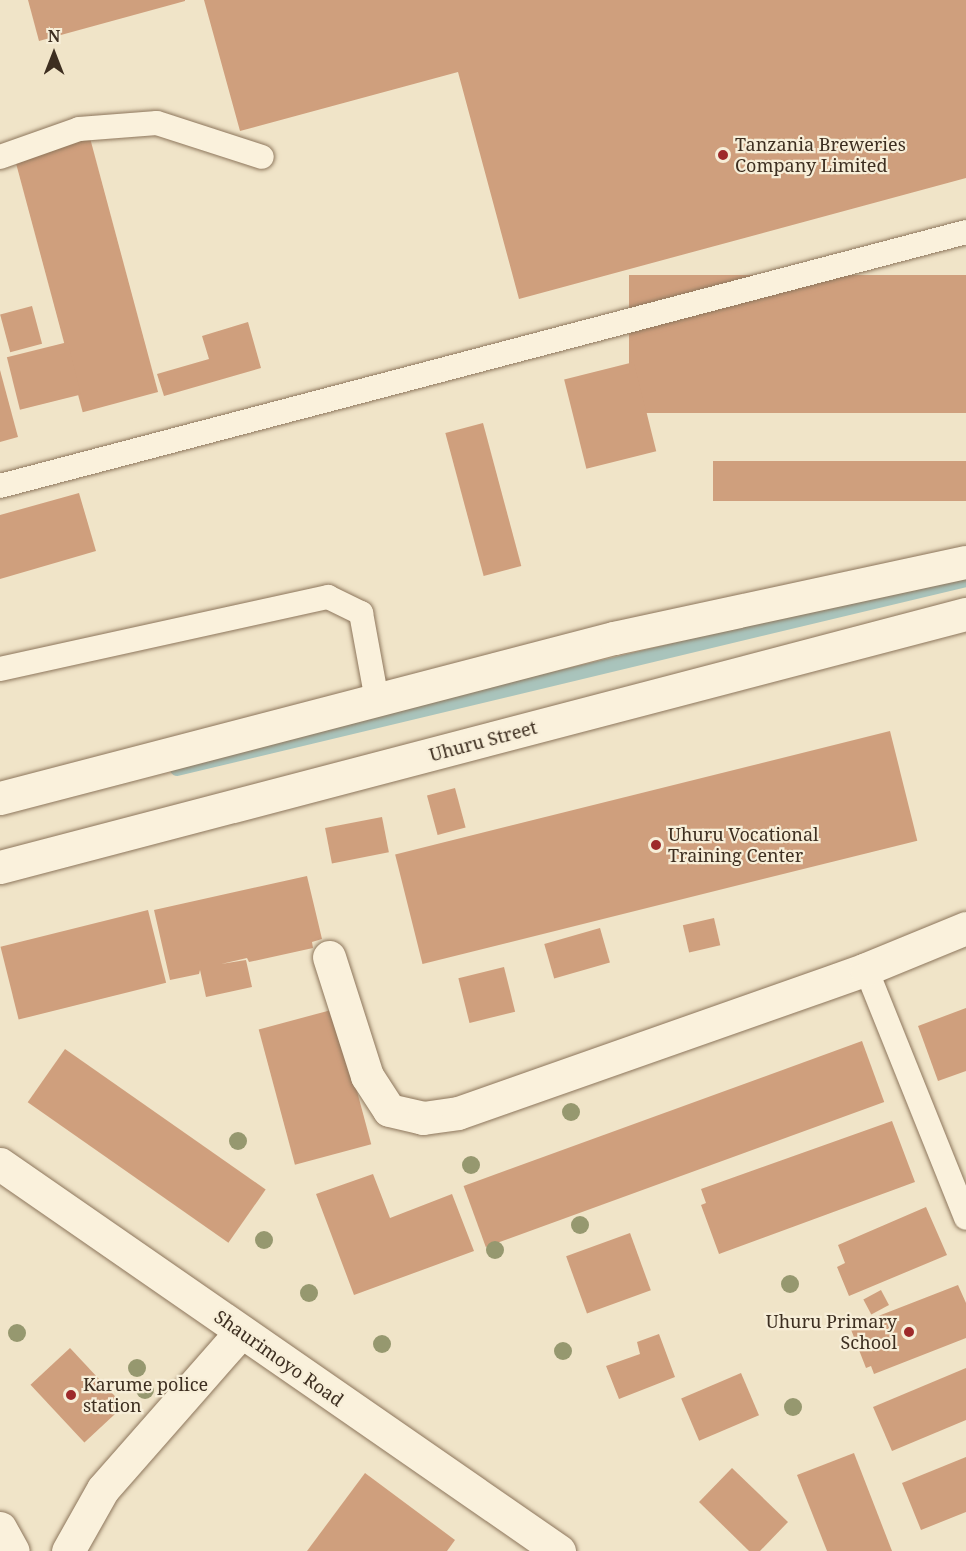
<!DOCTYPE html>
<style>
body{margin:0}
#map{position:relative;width:966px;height:1551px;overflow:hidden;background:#f0e4c8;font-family:"Noto Serif",serif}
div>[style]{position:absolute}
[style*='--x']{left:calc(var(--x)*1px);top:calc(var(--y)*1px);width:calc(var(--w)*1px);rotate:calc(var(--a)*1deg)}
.stream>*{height:14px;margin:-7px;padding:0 7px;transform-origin:7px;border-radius:7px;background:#a9c4bc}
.building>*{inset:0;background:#cf9f7d;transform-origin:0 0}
.roads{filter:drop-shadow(0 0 2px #8d765c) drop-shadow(0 0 2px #8d765c)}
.service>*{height:24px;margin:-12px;padding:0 12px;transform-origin:12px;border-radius:12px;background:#faf1dc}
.minor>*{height:33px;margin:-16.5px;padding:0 16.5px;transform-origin:16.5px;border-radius:16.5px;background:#faf1dc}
.secondary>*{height:33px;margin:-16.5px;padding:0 16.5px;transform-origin:16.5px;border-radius:16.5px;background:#faf1dc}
.trees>*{width:18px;height:18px;margin:-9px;border-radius:50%;background:#96986f}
.dots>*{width:16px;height:16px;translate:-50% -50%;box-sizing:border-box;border:3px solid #f7eed8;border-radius:50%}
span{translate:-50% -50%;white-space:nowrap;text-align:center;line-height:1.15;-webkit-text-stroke:4.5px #f7eed8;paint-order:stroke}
.poi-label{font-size:18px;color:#3d2e20}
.left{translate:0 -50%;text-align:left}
.right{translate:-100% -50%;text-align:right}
.street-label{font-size:18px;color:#3d2e20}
.north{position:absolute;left:24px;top:24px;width:60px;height:60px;-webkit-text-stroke:4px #f7eed8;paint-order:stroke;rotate:0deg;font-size:16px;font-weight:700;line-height:24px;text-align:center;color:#3d2e20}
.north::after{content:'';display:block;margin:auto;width:21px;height:27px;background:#3d2e20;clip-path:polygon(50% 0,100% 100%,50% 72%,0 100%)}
</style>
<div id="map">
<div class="stream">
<i style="--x:177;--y:769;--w:811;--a:-13.47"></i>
</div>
<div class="building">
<i style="clip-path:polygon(28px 0,185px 0,185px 1px,39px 41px)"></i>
<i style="clip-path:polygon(204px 0,966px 0,966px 178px,519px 299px,458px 72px,240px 131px)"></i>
<i style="left:90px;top:138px;width:263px;height:78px;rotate:75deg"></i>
<i style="left:966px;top:275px;width:138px;height:337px;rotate:90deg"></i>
<i style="left:32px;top:306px;width:39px;height:33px;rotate:75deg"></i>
<i style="clip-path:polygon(248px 322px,261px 368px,164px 396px,157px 374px,209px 359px,202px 336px)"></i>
<i style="left:68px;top:342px;width:54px;height:63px;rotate:76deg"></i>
<i style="left:634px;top:362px;width:92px;height:72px;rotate:76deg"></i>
<i style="clip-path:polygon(0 370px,18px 437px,0 442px)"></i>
<i style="left:483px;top:423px;width:148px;height:39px;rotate:75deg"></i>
<i style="left:966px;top:461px;width:40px;height:253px;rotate:90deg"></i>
<i style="clip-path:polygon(79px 493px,96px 551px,0 579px,0 515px)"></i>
<i style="left:890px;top:731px;width:113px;height:510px;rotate:76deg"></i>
<i style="left:455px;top:788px;width:41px;height:29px;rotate:75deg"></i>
<i style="left:382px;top:817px;width:36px;height:58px;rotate:79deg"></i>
<i style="clip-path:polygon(307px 876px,322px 939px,312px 942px,313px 948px,249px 962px,247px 958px,221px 964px,246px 960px,252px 987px,206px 997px,200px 970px,199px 974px,170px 980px,154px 910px)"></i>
<i style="left:148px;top:910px;width:75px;height:152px;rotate:76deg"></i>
<i style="left:714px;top:918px;width:28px;height:32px;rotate:77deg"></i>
<i style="left:600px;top:928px;width:36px;height:58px;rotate:74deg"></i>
<i style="left:504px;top:967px;width:46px;height:47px;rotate:76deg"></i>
<i style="clip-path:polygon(966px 1008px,966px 1071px,938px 1081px,918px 1026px)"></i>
<i style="left:335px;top:1009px;width:140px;height:79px;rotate:75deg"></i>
<i style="left:862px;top:1041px;width:65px;height:424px;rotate:70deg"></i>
<i style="left:65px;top:1049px;width:245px;height:65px;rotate:35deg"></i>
<i style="clip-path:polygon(892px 1121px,915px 1182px,719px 1254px,701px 1205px,706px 1203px,701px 1189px)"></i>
<i style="clip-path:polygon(373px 1174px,390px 1218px,452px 1194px,474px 1251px,354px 1295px,316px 1194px)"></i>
<i style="clip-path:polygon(926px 1207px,947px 1255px,849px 1296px,837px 1267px,845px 1263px,838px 1245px)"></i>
<i style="left:630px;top:1233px;width:61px;height:68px;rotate:70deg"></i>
<i style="clip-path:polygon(958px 1285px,966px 1303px,966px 1338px,874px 1374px,871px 1366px,866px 1368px,850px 1327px)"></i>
<i style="left:881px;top:1290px;width:17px;height:20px;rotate:62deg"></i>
<i style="clip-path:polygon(659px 1334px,675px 1377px,619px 1399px,606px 1366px,640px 1354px,637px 1342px)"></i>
<i style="left:70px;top:1348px;width:79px;height:54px;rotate:47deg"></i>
<i style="clip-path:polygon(966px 1368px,966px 1420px,892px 1451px,873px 1407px)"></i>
<i style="left:741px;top:1373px;width:46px;height:65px;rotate:67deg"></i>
<i style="clip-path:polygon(854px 1453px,892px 1551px,827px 1551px,797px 1475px)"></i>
<i style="clip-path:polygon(966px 1457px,966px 1512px,921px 1530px,902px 1483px)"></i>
<i style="clip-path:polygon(732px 1468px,788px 1522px,760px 1551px,749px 1551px,699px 1502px)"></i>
<i style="clip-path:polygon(365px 1473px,455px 1540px,447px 1551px,307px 1551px)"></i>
</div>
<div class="roads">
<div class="service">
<i style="--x:0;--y:157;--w:84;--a:-19.5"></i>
<i style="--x:79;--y:129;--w:78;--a:-4.4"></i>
<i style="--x:157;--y:123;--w:110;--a:17.9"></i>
<i style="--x:0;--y:486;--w:999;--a:-14.73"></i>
<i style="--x:0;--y:669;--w:336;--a:-12.4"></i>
<i style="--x:328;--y:597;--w:37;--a:26"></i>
<i style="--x:361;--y:613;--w:88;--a:79.6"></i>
<i style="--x:866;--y:969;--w:268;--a:68.1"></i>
</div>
<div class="minor">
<i style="--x:329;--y:957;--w:125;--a:72.3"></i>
<i style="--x:367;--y:1076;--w:40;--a:57.1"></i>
<i style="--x:389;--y:1110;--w:35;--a:13"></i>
<i style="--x:423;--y:1118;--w:35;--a:-8"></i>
<i style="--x:458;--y:1113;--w:433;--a:-19.4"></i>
<i style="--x:866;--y:969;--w:108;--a:-22.3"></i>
<i style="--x:0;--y:1164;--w:680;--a:34.7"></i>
<i style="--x:0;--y:1528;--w:26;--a:61"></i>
<i style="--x:68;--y:1551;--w:71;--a:-60.6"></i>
<i style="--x:103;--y:1489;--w:209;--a:-48.7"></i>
</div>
<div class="secondary">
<i style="--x:0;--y:798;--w:635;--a:-14.61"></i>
<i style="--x:614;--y:638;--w:360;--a:-12.2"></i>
<i style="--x:0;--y:867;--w:999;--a:-14.68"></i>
</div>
</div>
<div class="trees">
<i style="left:571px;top:1112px"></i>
<i style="left:238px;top:1141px"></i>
<i style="left:471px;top:1165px"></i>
<i style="left:580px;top:1225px"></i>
<i style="left:264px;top:1240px"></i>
<i style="left:495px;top:1250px"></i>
<i style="left:790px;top:1284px"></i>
<i style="left:309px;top:1293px"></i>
<i style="left:17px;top:1333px"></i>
<i style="left:382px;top:1344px"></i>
<i style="left:563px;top:1351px"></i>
<i style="left:137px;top:1368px"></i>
<i style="left:145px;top:1390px"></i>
<i style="left:793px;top:1407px"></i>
</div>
<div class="dots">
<i style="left:723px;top:155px;background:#9e2a2b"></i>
<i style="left:656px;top:845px;background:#9e2a2b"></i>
<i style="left:909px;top:1332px;background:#9e2a2b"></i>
<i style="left:71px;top:1395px;background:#9e2a2b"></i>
</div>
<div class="poi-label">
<span class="left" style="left:735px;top:155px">Tanzania Breweries<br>Company Limited</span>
<span class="left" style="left:668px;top:845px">Uhuru Vocational<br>Training Center</span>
<span class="right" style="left:897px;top:1332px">Uhuru Primary<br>School</span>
<span class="left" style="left:83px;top:1395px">Karume police<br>station</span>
</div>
<div class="street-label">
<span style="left:483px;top:741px;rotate:-15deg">Uhuru Street</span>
<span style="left:279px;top:1358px;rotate:35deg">Shaurimoyo Road</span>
</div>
<div class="north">N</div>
</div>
